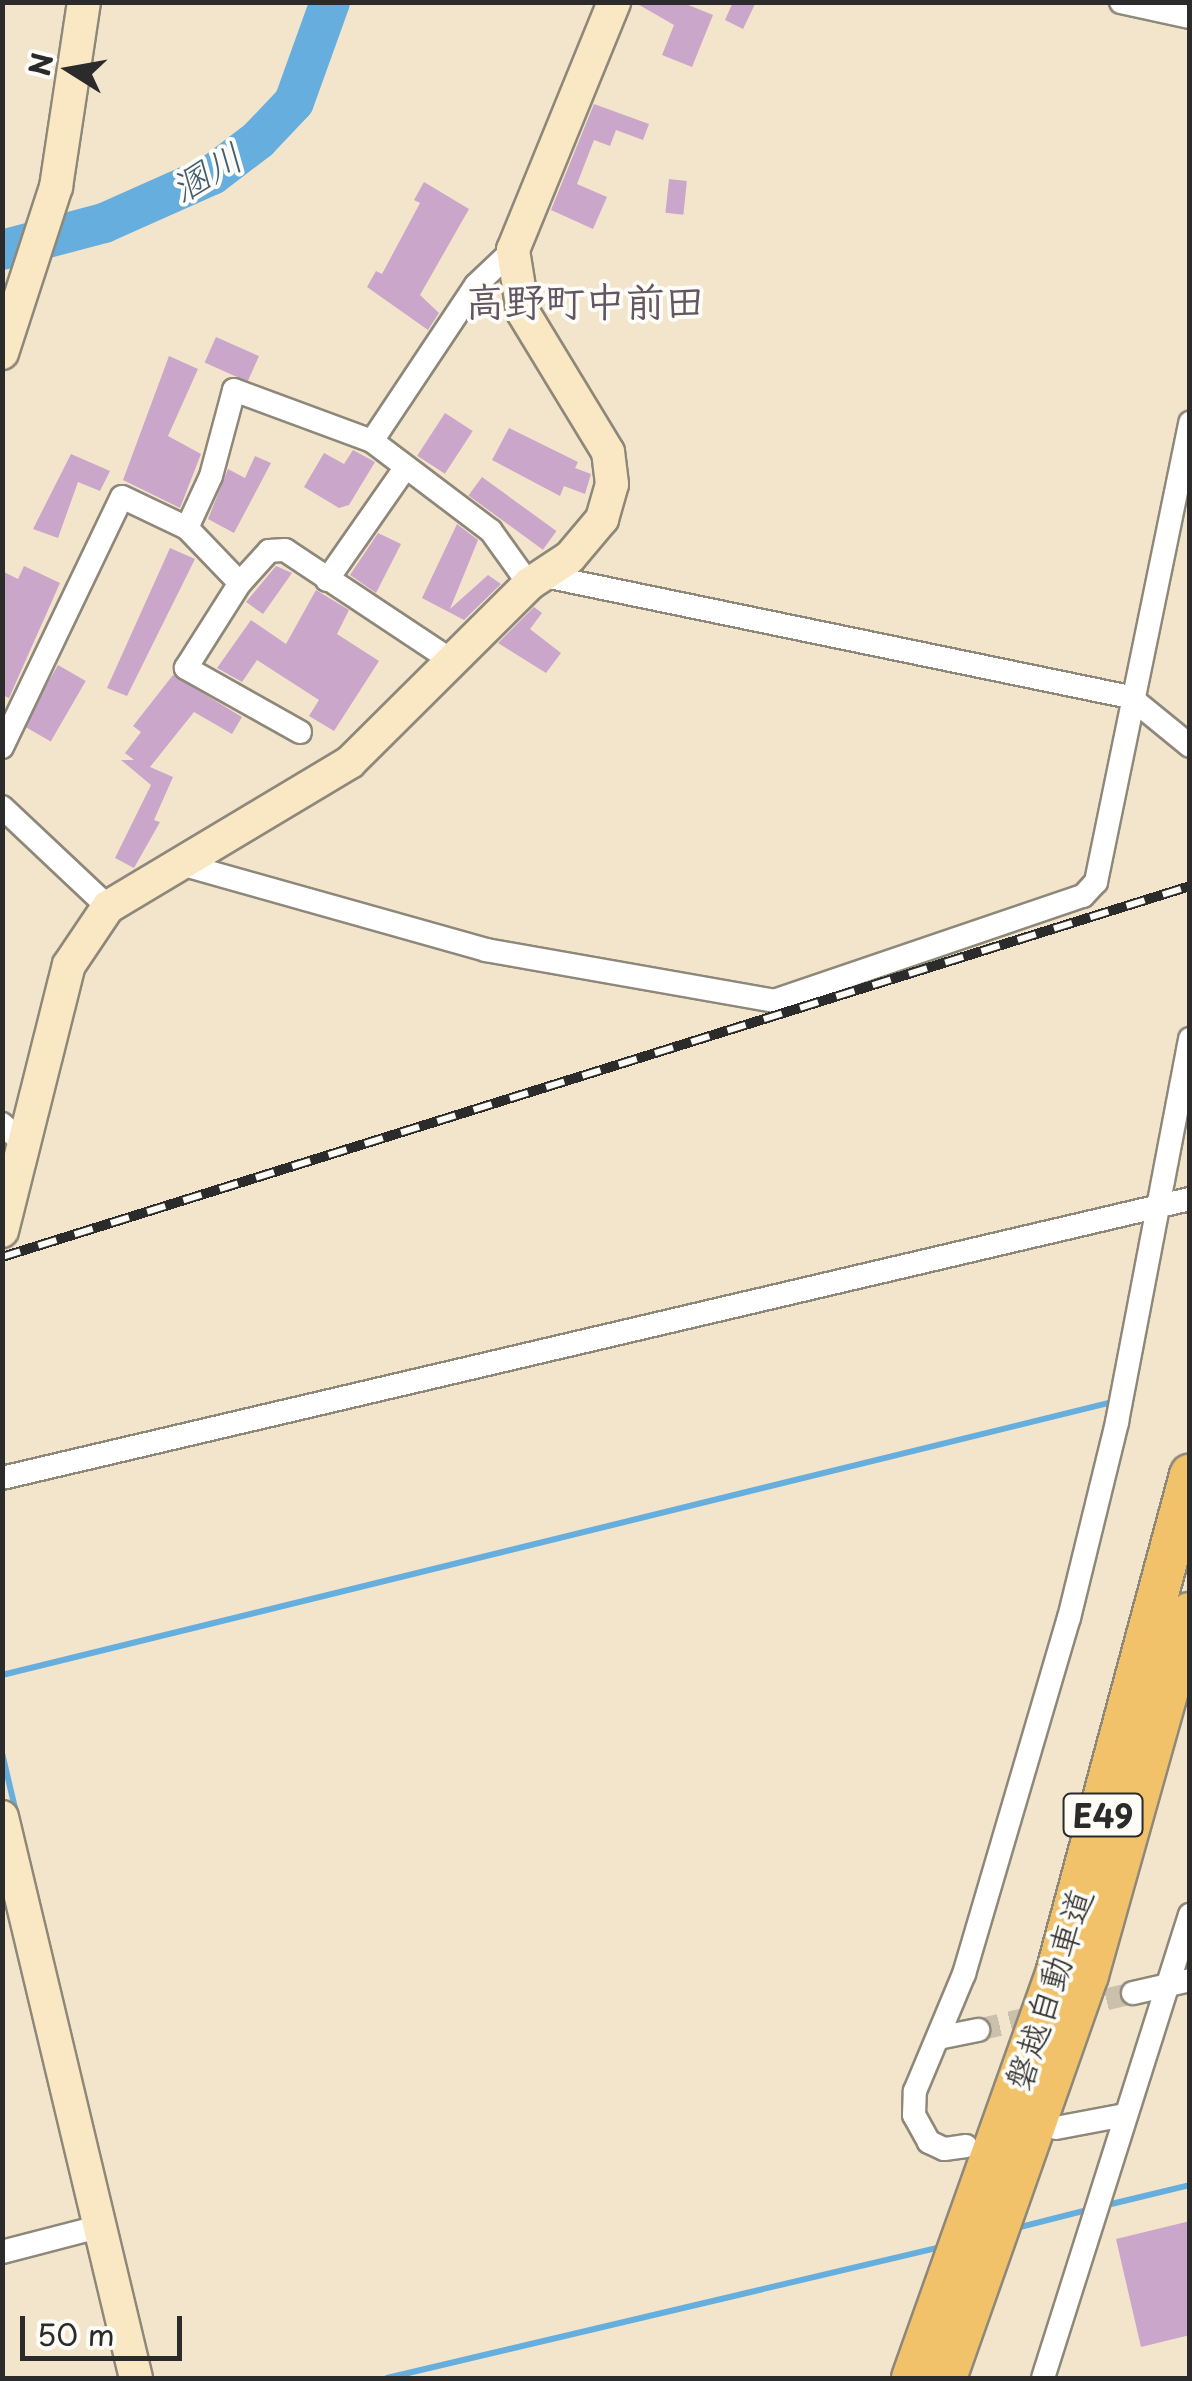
<!DOCTYPE html>
<meta charset="utf-8">
<style>
body{margin:0}
#map{position:relative;width:1192px;height:2381px;overflow:hidden;background:#f2e5cb;font-family:"Playpen Sans","Klee One",sans-serif}
div>[style]{position:absolute}
[style*='--x']{left:calc(var(--x)*1px);top:calc(var(--y)*1px);width:calc(var(--w)*1px);rotate:calc(var(--a)*1deg)}
.stream>*{height:6px;margin:-3px;padding:0 3px;transform-origin:3px;border-radius:3px;background:#66aede}
.river>*{height:40px;margin:-20px;padding:0 20px;transform-origin:20px;border-radius:20px;background:#66aede}
.building>*{inset:0;background:#cba6cb;transform-origin:0 0}
.street-tunnel>*{height:22px;margin-top:-11px;transform-origin:0;background:repeating-linear-gradient(90deg,#cac0ab 0 22px,transparent 0 33px)}
.roads{filter:drop-shadow(2px 0 #8e887b) drop-shadow(-2px 0 #8e887b) drop-shadow(0 2px #8e887b) drop-shadow(0 -2px #8e887b)}
.street>*{height:22px;margin:-11px;padding:0 11px;transform-origin:11px;border-radius:11px;background:#fff}
.secondary>*{height:32px;margin:-16px;padding:0 16px;transform-origin:16px;border-radius:16px;background:#fae7c3}
.highway>*{height:40px;margin:-20px;padding:0 20px;transform-origin:20px;border-radius:20px;background:#f2c26a}
.rail>*{height:10px;margin-top:-5px;transform-origin:0;background:repeating-linear-gradient(90deg,#fdfcf7 0 19px,#2b2b2b 0 38px);box-sizing:border-box;border-block:2px solid #2b2b2b}
span{translate:-50% -50%;white-space:nowrap;text-align:center;line-height:1.15;-webkit-text-stroke:8px #fdfcf7;paint-order:stroke}
.shield-label span{padding:2px 8px;background:#fdfcf7;border:2px solid;border-radius:8px;-webkit-text-stroke-width:0}
.shield-label{font-size:32px;color:#2b2b2b;font-weight:700}
.street-label{font-size:35px;color:#2b2b2b}
.water-label{font-size:38px;color:#435f73;font-style:italic}
.quarter-label{font-size:40px;color:#635663;font-weight:700}
.frame{position:absolute;inset:0;border:5px solid #2b2b2b;pointer-events:none}
.north{position:absolute;left:20px;top:20px;width:100px;height:100px;-webkit-text-stroke:8px #fdfcf7;paint-order:stroke;rotate:281deg;font-size:28px;font-weight:700;line-height:40px;text-align:center;color:#2b2b2b}
.north::after{content:'';display:block;margin:auto;width:35px;height:45px;background:#2b2b2b;clip-path:polygon(50% 0,100% 100%,50% 72%,0 100%)}
.scale{position:absolute;left:20px;top:2316px;width:162px;height:45px;box-sizing:border-box;border:5px solid #2b2b2b;border-top:0;padding-left:12px;font-size:30px;line-height:35px;white-space:nowrap;color:#2b2b2b;-webkit-text-stroke:8px #fdfcf7;paint-order:stroke}
</style>
<div id="map">
<div class="stream">
<i style="--x:2;--y:1675;--w:1144;--a:-13.81"></i>
<i style="--x:2;--y:1753;--w:61;--a:76.7"></i>
<i style="--x:1103;--y:2206;--w:89;--a:-13.6"></i>
<i style="--x:1016;--y:2228;--w:77;--a:-14.2"></i>
<i style="--x:387;--y:2378;--w:573;--a:-13.31"></i>
</div>
<div class="river">
<i style="--x:2;--y:250;--w:106;--a:-14.8"></i>
<i style="--x:104;--y:223;--w:118;--a:-24"></i>
<i style="--x:212;--y:175;--w:58;--a:-37.3"></i>
<i style="--x:258;--y:140;--w:52;--a:-46.5"></i>
<i style="--x:294;--y:102;--w:106;--a:-70.2"></i>
</div>
<div class="building">
<i style="clip-path:polygon(634px 2px,681px 2px,713px 15px,692px 67px,662px 55px,674px 25px)"></i>
<i style="clip-path:polygon(733px 2px,756px 2px,743px 29px,725px 20px)"></i>
<i style="clip-path:polygon(594px 104px,649px 124px,643px 140px,616px 130px,610px 146px,594px 140px,577px 184px,607px 197px,593px 229px,551px 210px)"></i>
<i style="left:669px;top:179px;width:18px;height:34px;rotate:6deg"></i>
<i style="clip-path:polygon(424px 182px,469px 209px,420px 295px,439px 313px,428px 330px,367px 287px,376px 271px,382px 274px,420px 203px,414px 200px)"></i>
<i style="left:216px;top:337px;width:47px;height:28px;rotate:24deg"></i>
<i style="clip-path:polygon(169px 356px,198px 369px,168px 436px,201px 454px,180px 508px,123px 480px)"></i>
<i style="left:445px;top:413px;width:33px;height:51px;rotate:33deg"></i>
<i style="clip-path:polygon(509px 428px,578px 462px,575px 468px,591px 474px,585px 494px,564px 486px,560px 496px,492px 460px)"></i>
<i style="clip-path:polygon(353px 450px,375px 462px,349px 505px,339px 508px,304px 487px,324px 453px,344px 464px)"></i>
<i style="clip-path:polygon(71px 454px,110px 471px,100px 491px,78px 482px,58px 538px,33px 529px)"></i>
<i style="clip-path:polygon(255px 456px,271px 463px,234px 533px,208px 519px,228px 469px,245px 478px)"></i>
<i style="left:482px;top:477px;width:92px;height:23px;rotate:36deg"></i>
<i style="clip-path:polygon(457px 524px,478px 540px,450px 609px,488px 575px,501px 584px,464px 620px,422px 598px)"></i>
<i style="clip-path:polygon(378px 533px,401px 544px,376px 593px,350px 575px)"></i>
<i style="clip-path:polygon(170px 548px,195px 559px,127px 696px,107px 688px)"></i>
<i style="clip-path:polygon(24px 566px,60px 583px,9px 698px,2px 695px,2px 571px,18px 579px)"></i>
<i style="clip-path:polygon(276px 566px,292px 573px,263px 614px,246px 602px)"></i>
<i style="clip-path:polygon(316px 590px,349px 610px,337px 634px,379px 661px,334px 731px,309px 716px,319px 700px,257px 660px,242px 682px,217px 668px,251px 620px,286px 644px)"></i>
<i style="clip-path:polygon(534px 607px,542px 613px,530px 629px,561px 653px,546px 673px,498px 643px)"></i>
<i style="left:58px;top:665px;width:32px;height:70px;rotate:30deg"></i>
<i style="clip-path:polygon(173px 675px,242px 717px,232px 734px,194px 712px,150px 767px,173px 777px,154px 820px,160px 822px,134px 868px,115px 858px,151px 785px,121px 760px,134px 760px,125px 753px,141px 732px,133px 726px)"></i>
<i style="clip-path:polygon(1190px 2221px,1190px 2335px,1141px 2347px,1116px 2239px)"></i>
</div>
<div class="street-tunnel">
<i style="--x:978;--y:2030;--w:159;--a:-13.4"></i>
</div>
<div class="roads">
<div class="street">
<i style="--x:1121;--y:2;--w:71;--a:12.3"></i>
<i style="--x:372;--y:441;--w:187;--a:-56.3"></i>
<i style="--x:476;--y:285;--w:51;--a:-43.4"></i>
<i style="--x:187;--y:528;--w:57;--a:-65.2"></i>
<i style="--x:211;--y:476;--w:89;--a:-75"></i>
<i style="--x:234;--y:390;--w:147;--a:20.3"></i>
<i style="--x:372;--y:441;--w:149;--a:37.1"></i>
<i style="--x:491;--y:531;--w:65;--a:54.4"></i>
<i style="--x:545;--y:576;--w:597;--a:11.69"></i>
<i style="--x:1130;--y:697;--w:77;--a:39.2"></i>
<i style="--x:327;--y:580;--w:136;--a:-55.1"></i>
<i style="--x:300;--y:732;--w:131;--a:-150.7"></i>
<i style="--x:186;--y:668;--w:101;--a:-57.6"></i>
<i style="--x:240;--y:583;--w:43;--a:-47.8"></i>
<i style="--x:269;--y:551;--w:16;--a:-4"></i>
<i style="--x:285;--y:550;--w:197;--a:33.6"></i>
<i style="--x:2;--y:747;--w:277;--a:-64.4"></i>
<i style="--x:122;--y:497;--w:72;--a:25.5"></i>
<i style="--x:187;--y:528;--w:76;--a:46.1"></i>
<i style="--x:2;--y:807;--w:146;--a:43.3"></i>
<i style="--x:177;--y:863;--w:321;--a:15.7"></i>
<i style="--x:486;--y:950;--w:292;--a:10"></i>
<i style="--x:774;--y:1001;--w:326;--a:-18.8"></i>
<i style="--x:1083;--y:896;--w:19;--a:-47"></i>
<i style="--x:1096;--y:882;--w:469;--a:-78.4"></i>
<i style="--x:2;--y:1124;--w:28;--a:42"></i>
<i style="--x:2;--y:1478;--w:1220;--a:-13.22"></i>
<i style="--x:1133;--y:1993;--w:58;--a:-12.8"></i>
<i style="--x:938;--y:2038;--w:41;--a:-11.3"></i>
<i style="--x:1056;--y:2128;--w:70;--a:-10.7"></i>
<i style="--x:966;--y:2146;--w:22;--a:172"></i>
<i style="--x:944;--y:2149;--w:17;--a:-155"></i>
<i style="--x:929;--y:2142;--w:31;--a:-119"></i>
<i style="--x:914;--y:2115;--w:24;--a:-88"></i>
<i style="--x:915;--y:2091;--w:127;--a:-67.3"></i>
<i style="--x:964;--y:1974;--w:371;--a:-73.6"></i>
<i style="--x:1069;--y:1618;--w:202;--a:-76.2"></i>
<i style="--x:1117;--y:1422;--w:390;--a:-79.2"></i>
<i style="--x:2;--y:2252;--w:103;--a:-14.6"></i>
<i style="--x:1043;--y:2378;--w:486;--a:-72.4"></i>
</div>
<div class="secondary">
<i style="--x:2;--y:353;--w:175;--a:-72"></i>
<i style="--x:56;--y:187;--w:187;--a:-81.4"></i>
<i style="--x:2;--y:1231;--w:274;--a:-75.9"></i>
<i style="--x:69;--y:965;--w:70;--a:-56.1"></i>
<i style="--x:108;--y:907;--w:282;--a:-30.9"></i>
<i style="--x:350;--y:762;--w:252;--a:-44.8"></i>
<i style="--x:529;--y:584;--w:49;--a:-33.4"></i>
<i style="--x:570;--y:557;--w:50;--a:-49.9"></i>
<i style="--x:602;--y:519;--w:36;--a:-74"></i>
<i style="--x:612;--y:484;--w:32;--a:-97"></i>
<i style="--x:608;--y:452;--w:164;--a:-121.3"></i>
<i style="--x:523;--y:312;--w:63;--a:-99.2"></i>
<i style="--x:513;--y:250;--w:268;--a:-67.8"></i>
<i style="--x:2;--y:1817;--w:577;--a:76.57"></i>
</div>
<div class="highway">
<i style="--x:912;--y:2378;--w:433;--a:-70.4"></i>
<i style="--x:1057;--y:1970;--w:513;--a:-74.96"></i>
<i style="--x:946;--y:2378;--w:427;--a:-70.6"></i>
<i style="--x:1088;--y:1975;--w:376;--a:-74.3"></i>
</div>
</div>
<div class="rail">
<i style="--x:2;--y:1257;--w:1245;--a:-17.34"></i>
</div>
<div class="shield-label">
<span style="left:1103px;top:1815px">E49</span>
</div>
<div class="street-label">
<span style="left:1048px;top:1989px;rotate:-72deg">磐越自動車道</span>
</div>
<div class="water-label">
<span style="left:206px;top:171px;rotate:-30deg">溷川</span>
</div>
<div class="quarter-label">
<span style="left:585px;top:300px">高野町中前田</span>
</div>
<div class="frame"></div>
<div class="north">N</div>
<div class="scale">50 m</div>
</div>
